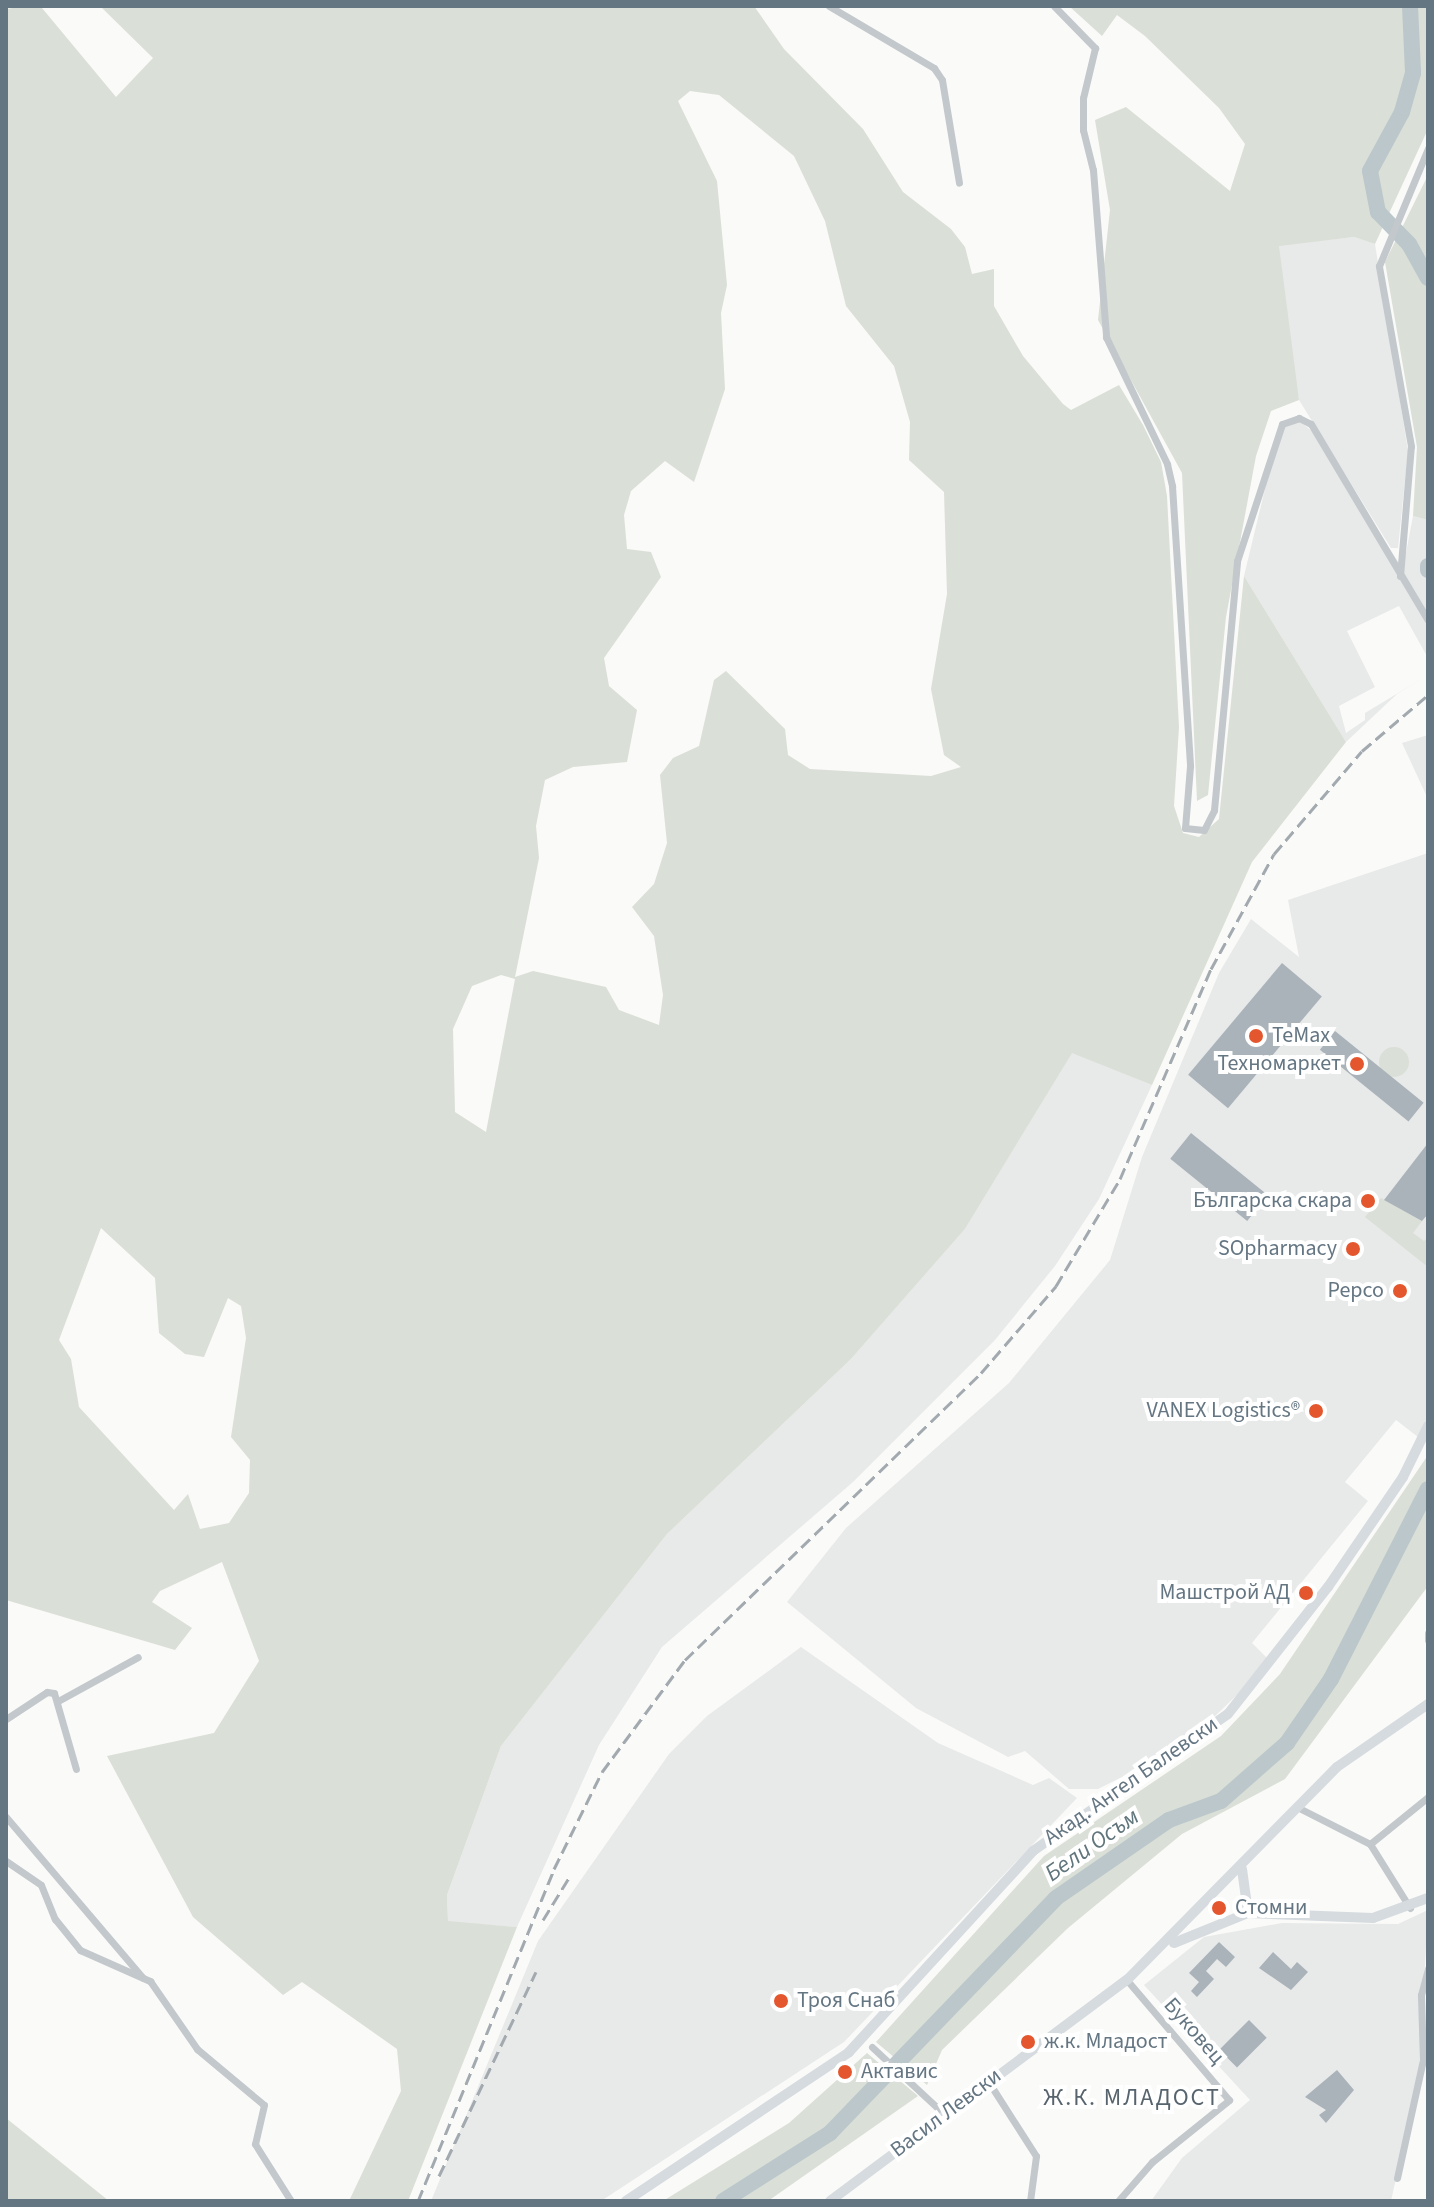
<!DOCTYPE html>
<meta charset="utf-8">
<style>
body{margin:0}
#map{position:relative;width:1434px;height:2207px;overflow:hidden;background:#fafaf8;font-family:"Source Sans 3",sans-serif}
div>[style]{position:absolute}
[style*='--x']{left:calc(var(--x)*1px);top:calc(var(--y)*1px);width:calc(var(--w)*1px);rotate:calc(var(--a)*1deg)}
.built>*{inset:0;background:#e8e9e9}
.green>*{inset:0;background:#dadfd7}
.round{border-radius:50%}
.river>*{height:16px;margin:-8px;padding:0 8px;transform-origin:8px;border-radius:8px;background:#bbc7cb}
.building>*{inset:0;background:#aab3b9;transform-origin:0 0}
.street>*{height:7px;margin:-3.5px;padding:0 3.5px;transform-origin:3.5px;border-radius:3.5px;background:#c3c8cc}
.secondary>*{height:10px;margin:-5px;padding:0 5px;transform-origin:5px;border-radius:5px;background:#d6dbdf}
.rail>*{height:3px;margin-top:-1.5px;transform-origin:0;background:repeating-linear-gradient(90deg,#a2aab0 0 12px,transparent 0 18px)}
.dots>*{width:22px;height:22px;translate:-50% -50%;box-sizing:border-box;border:4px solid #fff;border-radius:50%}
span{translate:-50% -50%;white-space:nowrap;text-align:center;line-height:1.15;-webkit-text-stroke:8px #fff;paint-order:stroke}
.poi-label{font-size:22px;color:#657683}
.left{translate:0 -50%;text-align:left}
.right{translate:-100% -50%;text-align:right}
.street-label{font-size:22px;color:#657683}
.water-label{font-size:24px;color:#60757c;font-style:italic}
.neighbourhood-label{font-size:24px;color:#57646e;letter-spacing:2px}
.frame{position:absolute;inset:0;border:8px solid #657683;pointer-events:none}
</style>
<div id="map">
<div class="built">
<i style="clip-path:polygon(1354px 237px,1375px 244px,1408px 451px,1398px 548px,1391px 548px,1299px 400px,1281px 301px,1279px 245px)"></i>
<i style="clip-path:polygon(1298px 420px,1312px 431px,1403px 569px,1413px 516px,1428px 520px,1428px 658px,1399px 606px,1347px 631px,1375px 687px,1339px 706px,1346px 733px,1365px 720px,1365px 713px,1428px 675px,1397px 694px,1346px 742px,1244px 576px,1272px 460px,1285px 425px)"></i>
<i style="clip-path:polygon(1428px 735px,1428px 799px,1402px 743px)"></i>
<i style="clip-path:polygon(1428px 853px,1428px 1417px,1418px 1437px,1396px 1420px,1345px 1482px,1368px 1501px,1252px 1643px,1269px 1660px,1242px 1690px,1210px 1721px,1130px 1773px,1098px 1789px,1069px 1789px,1025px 1751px,1008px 1757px,916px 1708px,787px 1602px,846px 1528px,1009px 1383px,1110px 1260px,1142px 1157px,1219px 973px,1251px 919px,1299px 957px,1288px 900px)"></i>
<i style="clip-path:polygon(1072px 1052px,1152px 1085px,1099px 1199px,1055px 1266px,995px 1340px,853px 1482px,662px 1647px,599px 1745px,517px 1927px,448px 1922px,447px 1895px,501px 1746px,667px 1534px,851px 1359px,965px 1229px)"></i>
<i style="clip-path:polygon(801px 1647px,938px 1743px,1033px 1785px,1049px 1778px,1077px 1798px,844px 2042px,601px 2201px,431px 2201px,538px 1941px,669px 1754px,707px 1716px)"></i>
<i style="clip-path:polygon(1428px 1910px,1419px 2075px,1391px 2201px,1151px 2201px,1182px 2158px,1250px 2100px,1144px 1985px,1204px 1937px,1282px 1923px,1398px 1924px)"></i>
</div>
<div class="green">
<i style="clip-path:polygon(evenodd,25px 6px,42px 8px,116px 97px,153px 58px,100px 6px,754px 6px,784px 49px,863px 129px,903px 192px,951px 229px,965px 247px,972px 274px,994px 269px,994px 306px,1023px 356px,1063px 404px,1071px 410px,1119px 385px,1143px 425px,1161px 462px,1167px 496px,1179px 727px,1174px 806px,1183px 833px,1199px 837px,1219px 819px,1244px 576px,1346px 742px,1252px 862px,1152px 1085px,1072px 1053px,965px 1229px,851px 1359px,667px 1534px,501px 1746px,447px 1895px,448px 1921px,517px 1927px,408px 2201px,349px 2201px,401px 2091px,397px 2049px,302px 1982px,283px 1995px,193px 1917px,107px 1756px,214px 1733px,259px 1661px,222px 1562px,160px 1591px,152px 1602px,192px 1628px,175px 1650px,6px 1600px,6px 9px,25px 6px,690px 91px,719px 95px,794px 156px,825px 221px,846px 306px,894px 366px,910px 422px,909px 460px,944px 492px,947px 594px,931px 689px,944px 755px,961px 767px,931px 776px,810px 769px,788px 755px,785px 729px,726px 671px,714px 680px,699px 746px,673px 758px,660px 775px,667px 843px,654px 884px,632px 907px,654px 936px,663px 995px,659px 1025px,619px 1010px,606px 987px,533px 971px,515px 977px,539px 858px,536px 826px,545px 780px,573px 767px,627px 762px,637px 710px,609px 686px,604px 658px,661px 577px,651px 552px,627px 549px,624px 515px,631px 491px,665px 461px,694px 482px,725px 389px,721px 313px,727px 285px,717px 181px,678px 101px,690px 91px,25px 6px,501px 975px,515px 979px,486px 1132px,455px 1112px,453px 1029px,472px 986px,501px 975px,25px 6px,101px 1228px,155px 1278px,159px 1333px,185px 1354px,204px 1357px,228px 1298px,241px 1306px,246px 1338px,231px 1437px,250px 1460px,249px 1493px,229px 1523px,200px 1529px,188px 1494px,174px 1510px,79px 1407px,71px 1359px,59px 1340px,101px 1228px)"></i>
<i style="clip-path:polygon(1069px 6px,1428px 6px,1428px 129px,1375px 244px,1354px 237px,1279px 246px,1299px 400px,1271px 411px,1256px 456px,1226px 617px,1208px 795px,1197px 801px,1182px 473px,1098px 320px,1110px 210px,1095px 120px,1126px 107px,1230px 191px,1245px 144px,1219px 108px,1145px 36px,1117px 15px,1102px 36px)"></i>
<i style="clip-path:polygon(1428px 175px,1428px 520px,1413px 516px,1417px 447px,1385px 262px)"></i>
<i class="round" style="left:1379px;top:1047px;width:30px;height:30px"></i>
<i style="clip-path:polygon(1381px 1198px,1422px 1221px,1413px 1233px,1424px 1241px,1428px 1237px,1428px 1267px,1365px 1217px)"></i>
<i style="clip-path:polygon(1428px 1455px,1428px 1586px,1285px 1779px,1182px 1834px,1068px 1928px,942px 2050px,927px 2085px,876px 2042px,1044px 1856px,1221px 1736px,1280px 1674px)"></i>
<i style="clip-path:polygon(867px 2053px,918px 2096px,768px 2201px,663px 2201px,789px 2123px)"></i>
<i style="clip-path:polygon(6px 2118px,109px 2201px,6px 2201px)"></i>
</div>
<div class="river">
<i style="--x:1410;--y:6;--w:67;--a:87.4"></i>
<i style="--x:1413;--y:73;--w:41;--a:105.8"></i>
<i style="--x:1402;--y:112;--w:67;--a:118.5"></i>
<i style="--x:1370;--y:171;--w:42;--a:79"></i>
<i style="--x:1378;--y:212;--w:45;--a:45.9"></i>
<i style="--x:1409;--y:244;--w:39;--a:61"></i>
<i style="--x:1428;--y:566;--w:4;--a:90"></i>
<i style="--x:723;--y:2201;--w:127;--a:-32.4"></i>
<i style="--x:830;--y:2133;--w:326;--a:-46.1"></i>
<i style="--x:1056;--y:1898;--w:137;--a:-34.6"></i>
<i style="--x:1169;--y:1820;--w:55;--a:-20.1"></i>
<i style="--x:1221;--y:1801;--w:88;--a:-41.3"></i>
<i style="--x:1287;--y:1743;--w:78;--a:-55.5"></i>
<i style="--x:1331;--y:1679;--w:213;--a:-63"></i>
</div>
<div class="building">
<i style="left:1282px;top:963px;width:52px;height:146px;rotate:40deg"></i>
<i style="left:1335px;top:1031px;width:114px;height:24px;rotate:39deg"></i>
<i style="left:1191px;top:1133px;width:99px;height:33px;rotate:39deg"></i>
<i style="clip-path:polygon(1428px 1143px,1428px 1214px,1422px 1221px,1384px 1200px)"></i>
<i style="clip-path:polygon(1219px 1942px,1235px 1957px,1226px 1967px,1217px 1959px,1206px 1971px,1214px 1979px,1197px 1997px,1191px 1991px,1199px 1982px,1189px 1973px)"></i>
<i style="clip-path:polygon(1273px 1952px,1291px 1969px,1297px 1962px,1308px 1972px,1291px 1990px,1259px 1968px)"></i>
<i style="left:1249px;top:2020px;width:25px;height:42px;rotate:45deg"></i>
<i style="clip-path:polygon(1337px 2070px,1354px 2090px,1326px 2123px,1319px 2115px,1326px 2110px,1305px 2097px)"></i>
</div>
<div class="street">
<i style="--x:829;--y:6;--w:122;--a:30.6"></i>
<i style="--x:934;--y:68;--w:14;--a:56"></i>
<i style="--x:942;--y:80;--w:104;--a:80.6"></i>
<i style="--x:1054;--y:6;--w:59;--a:45.7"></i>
<i style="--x:1095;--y:48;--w:51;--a:103.5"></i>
<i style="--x:1083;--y:98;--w:32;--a:90"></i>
<i style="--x:1083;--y:130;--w:41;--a:76"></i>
<i style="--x:1093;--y:170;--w:168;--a:85.5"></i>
<i style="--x:1106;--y:337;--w:141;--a:64.3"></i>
<i style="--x:1167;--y:464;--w:23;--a:77"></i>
<i style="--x:1172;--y:486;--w:281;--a:86.3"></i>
<i style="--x:1190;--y:766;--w:62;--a:94.6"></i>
<i style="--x:1185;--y:828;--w:19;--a:6"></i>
<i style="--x:1204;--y:830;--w:22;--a:-63"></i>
<i style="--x:1214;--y:810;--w:250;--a:-84.7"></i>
<i style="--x:1237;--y:561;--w:144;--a:-71.8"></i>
<i style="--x:1282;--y:424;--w:18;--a:-19"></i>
<i style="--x:1299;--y:418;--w:13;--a:27"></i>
<i style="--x:1311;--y:424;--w:228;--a:59.2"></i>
<i style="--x:1400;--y:576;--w:130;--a:-85.2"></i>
<i style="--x:1411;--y:446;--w:183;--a:-100.1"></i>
<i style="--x:1379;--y:266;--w:128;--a:-67.4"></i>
<i style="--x:1428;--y:1633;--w:7;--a:90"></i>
<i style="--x:58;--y:1701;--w:91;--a:-28.8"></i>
<i style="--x:6;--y:1719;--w:49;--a:-33.4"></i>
<i style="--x:47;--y:1692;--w:7;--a:8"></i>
<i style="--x:54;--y:1693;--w:79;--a:73.9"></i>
<i style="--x:1299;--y:1808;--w:80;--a:26.9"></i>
<i style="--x:6;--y:1817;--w:211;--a:49.6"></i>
<i style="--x:6;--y:1861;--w:42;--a:34.4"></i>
<i style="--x:41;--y:1885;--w:37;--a:68"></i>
<i style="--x:55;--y:1919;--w:40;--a:51"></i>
<i style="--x:80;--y:1950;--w:77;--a:23.9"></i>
<i style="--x:150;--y:1981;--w:83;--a:55.3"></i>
<i style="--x:197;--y:2049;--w:87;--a:39.9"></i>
<i style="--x:264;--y:2105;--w:40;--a:103"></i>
<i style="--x:255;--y:2144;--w:67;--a:57.7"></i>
<i style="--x:1410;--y:1908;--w:75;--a:-122"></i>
<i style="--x:1370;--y:1844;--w:75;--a:-39"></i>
<i style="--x:872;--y:2047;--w:98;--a:42.9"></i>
<i style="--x:988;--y:2081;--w:89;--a:57.4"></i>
<i style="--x:1036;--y:2156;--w:45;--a:97.6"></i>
<i style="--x:1397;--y:2178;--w:121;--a:-77.6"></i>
<i style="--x:1423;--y:2060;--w:65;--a:-91.8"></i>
<i style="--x:1421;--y:1995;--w:28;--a:-75"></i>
<i style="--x:1118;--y:2201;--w:52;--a:-48.9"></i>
<i style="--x:1152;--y:2162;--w:99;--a:-38.8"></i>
<i style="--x:1229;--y:2100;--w:157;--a:-130.4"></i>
</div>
<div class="secondary">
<i style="--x:1242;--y:1869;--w:44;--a:82.2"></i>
<i style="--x:1174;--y:1943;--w:80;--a:-22.1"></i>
<i style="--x:1248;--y:1913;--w:125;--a:2.3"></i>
<i style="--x:1373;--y:1918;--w:59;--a:-20"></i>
<i style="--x:626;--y:2201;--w:268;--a:-33.7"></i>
<i style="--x:849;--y:2052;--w:273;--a:-47.5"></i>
<i style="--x:1033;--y:1851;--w:238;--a:-35.1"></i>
<i style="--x:1228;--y:1714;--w:162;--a:-51.8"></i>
<i style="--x:1328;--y:1587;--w:133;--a:-55.7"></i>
<i style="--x:1403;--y:1477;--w:57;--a:-63.9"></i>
<i style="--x:830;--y:2201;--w:370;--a:-36.7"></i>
<i style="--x:1127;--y:1980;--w:299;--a:-45.4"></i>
<i style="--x:1337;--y:1767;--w:111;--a:-34.7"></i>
</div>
<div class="rail">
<i style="--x:543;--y:1920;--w:52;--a:-58.5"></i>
<i style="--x:439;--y:2176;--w:226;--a:-64.6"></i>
<i style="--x:418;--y:2201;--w:359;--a:-67.7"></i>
<i style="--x:554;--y:1869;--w:108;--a:-63.7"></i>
<i style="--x:602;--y:1772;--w:139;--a:-53.5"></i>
<i style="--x:685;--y:1660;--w:412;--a:-44.1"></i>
<i style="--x:981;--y:1373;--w:115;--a:-49.2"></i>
<i style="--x:1056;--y:1286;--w:125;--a:-59.1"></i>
<i style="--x:1120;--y:1179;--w:229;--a:-66.6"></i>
<i style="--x:1211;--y:969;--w:131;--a:-61.3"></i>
<i style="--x:1274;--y:854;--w:135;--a:-49.5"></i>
<i style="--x:1362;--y:751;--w:87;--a:-40.3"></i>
</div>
<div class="dots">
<i style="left:1256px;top:1036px;background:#e4572e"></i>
<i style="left:1357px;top:1064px;background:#e4572e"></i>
<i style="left:1368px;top:1201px;background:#e4572e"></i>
<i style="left:1353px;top:1249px;background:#e4572e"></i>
<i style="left:1400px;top:1291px;background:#e4572e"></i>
<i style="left:1316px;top:1411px;background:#e4572e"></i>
<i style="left:1306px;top:1593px;background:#e4572e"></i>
<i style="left:1219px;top:1908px;background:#e4572e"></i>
<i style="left:781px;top:2001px;background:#e4572e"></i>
<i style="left:1028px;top:2042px;background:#e4572e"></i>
<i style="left:845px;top:2072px;background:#e4572e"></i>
</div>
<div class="poi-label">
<span class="left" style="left:1272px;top:1036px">ТеМах</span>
<span class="right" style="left:1341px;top:1064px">Техномаркет</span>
<span class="right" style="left:1352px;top:1201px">Българска скара</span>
<span class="right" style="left:1337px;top:1249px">SOpharmacy</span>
<span class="right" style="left:1384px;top:1291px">Pepco</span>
<span class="right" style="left:1300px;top:1411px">VANEX Logistics®</span>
<span class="right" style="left:1290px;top:1593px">Машстрой АД</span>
<span class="left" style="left:1235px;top:1908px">Стомни</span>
<span class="left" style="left:797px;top:2001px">Троя Снаб</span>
<span class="left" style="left:1044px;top:2042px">ж.к. Младост</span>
<span class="left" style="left:861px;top:2072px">Актавис</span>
</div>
<div class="street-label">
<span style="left:1131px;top:1781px;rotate:-35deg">Акад. Ангел Балевски</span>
<span style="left:1194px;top:2031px;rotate:49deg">Буковец</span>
<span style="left:946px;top:2113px;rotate:-37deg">Васил Левски</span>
</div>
<div class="water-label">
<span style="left:1092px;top:1845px;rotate:-35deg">Бели Осъм</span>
</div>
<div class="neighbourhood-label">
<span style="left:1132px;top:2098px">Ж.К. МЛАДОСТ</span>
</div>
<div class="frame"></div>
</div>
